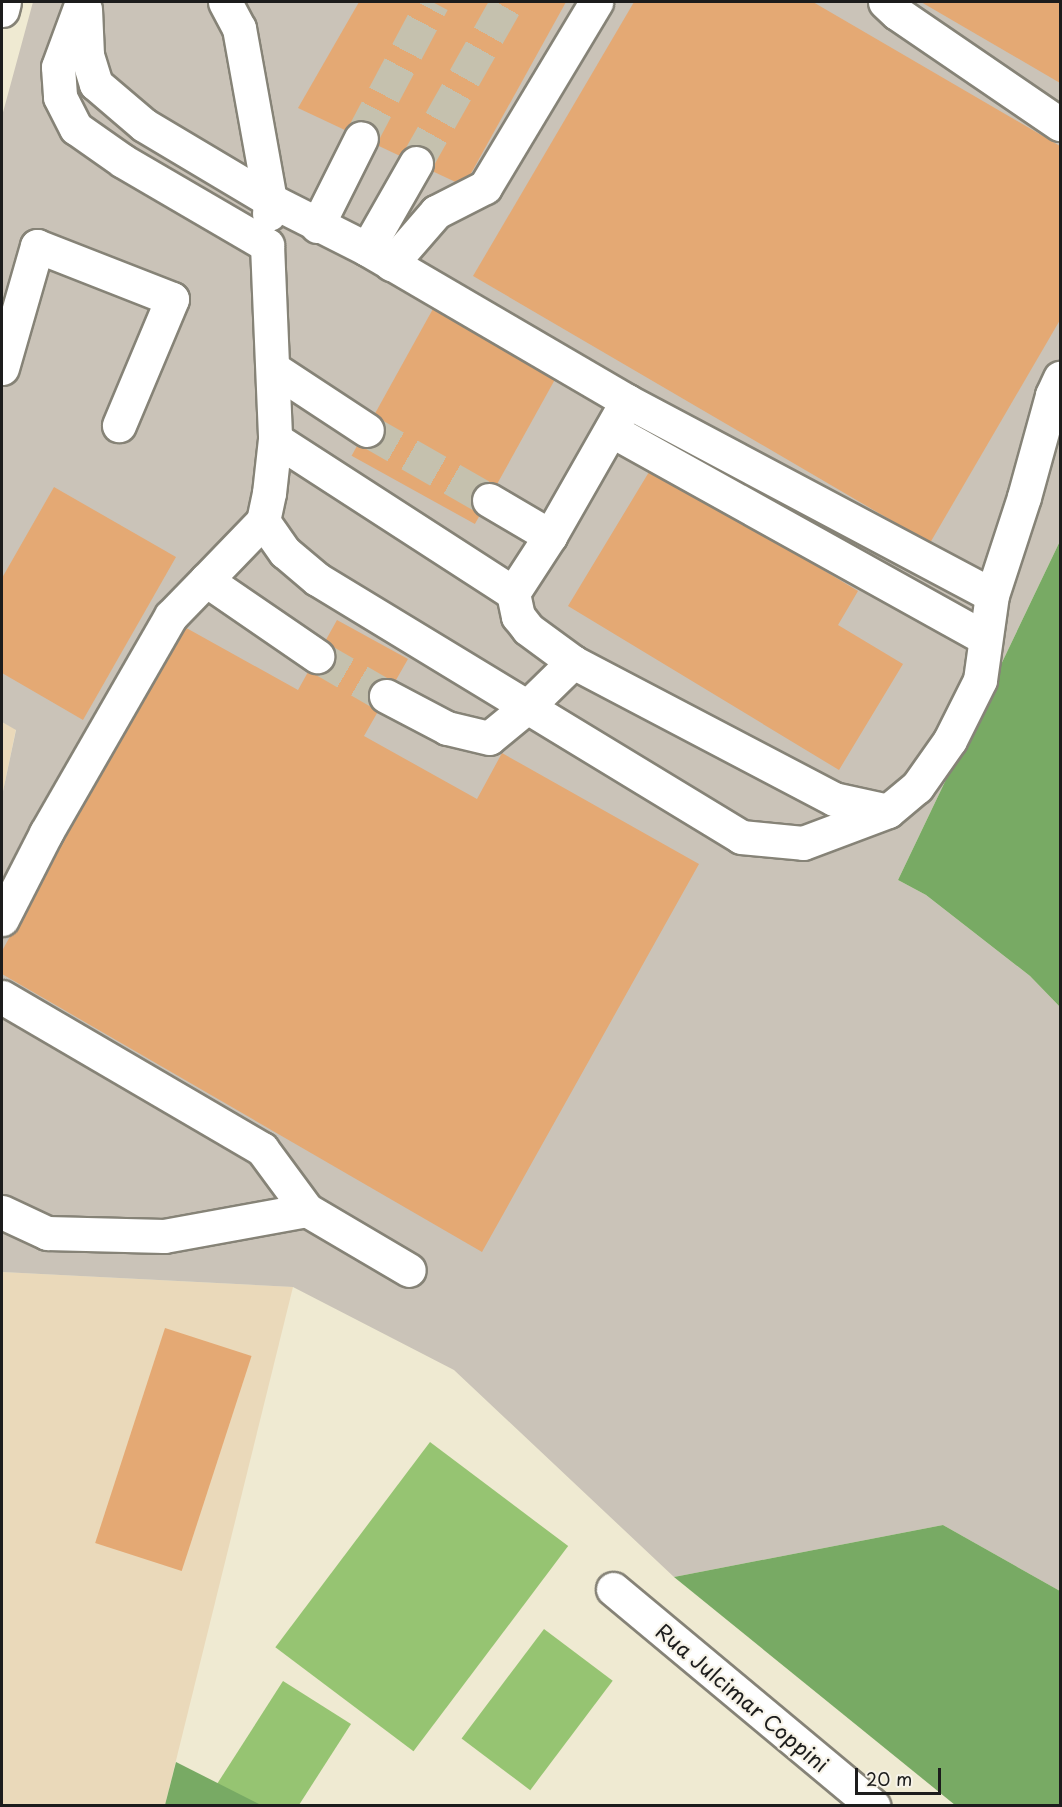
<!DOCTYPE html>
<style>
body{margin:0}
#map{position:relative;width:1062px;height:1807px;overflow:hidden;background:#efead2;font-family:"Playpen Sans",sans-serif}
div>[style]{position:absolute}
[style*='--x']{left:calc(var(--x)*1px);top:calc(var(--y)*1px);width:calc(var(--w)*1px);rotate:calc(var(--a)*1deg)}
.built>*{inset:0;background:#ead9ba}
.industrial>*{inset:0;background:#cac3b8}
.green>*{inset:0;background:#96c472;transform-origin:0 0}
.forest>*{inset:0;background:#78aa64}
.building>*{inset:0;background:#e4a974;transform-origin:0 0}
.minor-tunnel>*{height:33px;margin-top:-16.5px;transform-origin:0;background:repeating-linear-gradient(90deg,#c5c1ae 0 33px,transparent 0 49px)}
.roads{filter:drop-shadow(2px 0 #868377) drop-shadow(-2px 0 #868377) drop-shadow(0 2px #868377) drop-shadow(0 -2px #868377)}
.minor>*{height:33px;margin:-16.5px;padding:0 16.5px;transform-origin:16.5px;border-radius:16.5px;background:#fff}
.major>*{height:33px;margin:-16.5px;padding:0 16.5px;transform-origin:16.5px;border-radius:16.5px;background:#fff}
span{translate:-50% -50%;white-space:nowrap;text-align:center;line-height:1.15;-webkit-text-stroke:4.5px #f7f3e8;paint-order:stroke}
.street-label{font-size:21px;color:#1c1c1c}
.frame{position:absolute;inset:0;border:3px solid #1c1c1c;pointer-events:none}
.scale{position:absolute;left:855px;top:1768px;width:86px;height:27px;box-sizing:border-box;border:3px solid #1c1c1c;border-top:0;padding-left:8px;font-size:18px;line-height:21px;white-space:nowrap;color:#1c1c1c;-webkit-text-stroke:4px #f7f3e8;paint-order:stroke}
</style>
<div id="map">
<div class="built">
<i style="clip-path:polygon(2px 722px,16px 729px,2px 796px)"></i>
<i style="clip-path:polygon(2px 1272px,293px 1287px,165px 1805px,2px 1805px)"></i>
</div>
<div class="industrial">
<i style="clip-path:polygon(33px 2px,1060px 2px,1060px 541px,898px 880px,926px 895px,1030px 976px,1060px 1007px,1060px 1591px,943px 1525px,674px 1577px,454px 1370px,293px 1287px,2px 1272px,2px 796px,16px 730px,2px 722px,2px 116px)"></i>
</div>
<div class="green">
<i style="left:430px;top:1442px;width:173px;height:257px;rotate:37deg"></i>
<i style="left:544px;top:1629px;width:86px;height:137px;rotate:37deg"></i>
<i style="clip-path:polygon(283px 1681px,351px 1724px,299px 1805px,250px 1805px,217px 1784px)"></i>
</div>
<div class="forest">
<i style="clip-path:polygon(1060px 541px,1060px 1007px,1030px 976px,926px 895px,898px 880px)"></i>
<i style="clip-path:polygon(943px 1525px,1060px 1591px,1060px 1805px,955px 1805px,674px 1577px)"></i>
<i style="clip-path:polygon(176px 1762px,261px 1805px,165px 1805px)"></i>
</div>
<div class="building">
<i style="clip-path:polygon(359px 2px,566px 2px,464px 186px,298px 108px)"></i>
<i style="clip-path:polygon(634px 2px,813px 2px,1060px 146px,1060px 320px,930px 543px,473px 276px)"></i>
<i style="clip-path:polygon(921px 2px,1060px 2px,1060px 83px)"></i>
<i style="left:434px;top:307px;width:141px;height:170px;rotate:29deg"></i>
<i style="clip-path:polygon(652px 467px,858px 591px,838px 625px,903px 664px,839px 770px,568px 606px)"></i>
<i style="clip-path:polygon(54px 487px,176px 557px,83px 720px,2px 673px,2px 578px)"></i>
<i style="clip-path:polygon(337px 620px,408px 659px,364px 736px,477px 799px,502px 753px,699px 864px,482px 1252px,2px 974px,2px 951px,181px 625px,298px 690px)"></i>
<i style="left:165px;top:1328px;width:91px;height:226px;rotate:18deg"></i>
</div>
<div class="minor-tunnel">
<i style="--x:361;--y:138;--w:154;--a:-62.1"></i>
<i style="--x:416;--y:163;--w:185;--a:-60.5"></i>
<i style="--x:367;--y:430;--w:141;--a:29.8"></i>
<i style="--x:317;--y:656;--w:80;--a:30.1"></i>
</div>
<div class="roads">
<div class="minor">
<i style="--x:82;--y:2;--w:69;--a:110.3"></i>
<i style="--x:58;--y:67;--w:30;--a:86"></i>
<i style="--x:60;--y:97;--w:35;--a:63"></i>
<i style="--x:76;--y:128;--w:57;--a:35.1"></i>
<i style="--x:123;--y:161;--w:167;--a:30.3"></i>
<i style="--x:267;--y:245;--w:194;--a:87.6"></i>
<i style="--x:275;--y:439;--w:54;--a:96.3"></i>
<i style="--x:269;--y:493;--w:29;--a:102"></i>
<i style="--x:263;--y:521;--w:82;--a:134"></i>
<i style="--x:206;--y:580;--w:135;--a:34.4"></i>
<i style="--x:225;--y:2;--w:30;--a:62"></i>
<i style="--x:239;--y:28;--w:175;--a:79.8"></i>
<i style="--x:270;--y:200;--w:109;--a:26.8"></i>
<i style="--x:367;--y:249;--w:301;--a:30.3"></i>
<i style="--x:627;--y:401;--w:155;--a:119.7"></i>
<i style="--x:550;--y:536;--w:68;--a:123"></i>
<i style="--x:885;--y:2;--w:16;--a:43"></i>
<i style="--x:897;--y:13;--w:197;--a:34.3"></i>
<i style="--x:85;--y:9;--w:46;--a:87.5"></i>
<i style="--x:87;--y:55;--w:30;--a:73"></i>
<i style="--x:96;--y:84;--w:63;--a:40.5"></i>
<i style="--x:144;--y:125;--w:147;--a:30.8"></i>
<i style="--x:270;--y:200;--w:14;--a:94"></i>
<i style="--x:317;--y:226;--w:98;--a:-63.4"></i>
<i style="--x:367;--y:249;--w:99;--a:-60.3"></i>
<i style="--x:391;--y:264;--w:69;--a:-49.1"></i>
<i style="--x:436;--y:212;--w:55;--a:-27"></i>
<i style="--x:485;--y:187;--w:216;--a:-59"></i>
<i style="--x:2;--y:368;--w:127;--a:-74"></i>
<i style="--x:37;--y:246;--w:145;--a:21.4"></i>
<i style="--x:172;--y:299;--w:137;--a:112.8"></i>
<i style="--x:274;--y:369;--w:111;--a:33.3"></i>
<i style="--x:627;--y:401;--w:413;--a:28"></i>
<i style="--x:611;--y:430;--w:427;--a:29.1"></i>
<i style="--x:275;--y:439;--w:283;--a:32.9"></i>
<i style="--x:513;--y:593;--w:24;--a:78"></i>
<i style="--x:518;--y:616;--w:16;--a:52"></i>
<i style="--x:528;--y:629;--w:56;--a:36.3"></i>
<i style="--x:573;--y:662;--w:63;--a:135.6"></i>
<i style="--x:528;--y:706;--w:50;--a:140.6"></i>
<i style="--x:489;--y:738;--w:43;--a:-166.6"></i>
<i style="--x:447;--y:728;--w:69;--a:-152.3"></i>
<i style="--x:489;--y:500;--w:71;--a:30.5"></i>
<i style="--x:263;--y:521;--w:38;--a:55"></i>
<i style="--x:285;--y:552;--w:42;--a:40.2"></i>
<i style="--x:317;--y:579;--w:496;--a:31.3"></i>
<i style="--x:741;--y:837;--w:62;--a:5.5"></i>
<i style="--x:803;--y:843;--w:91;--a:-20.6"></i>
<i style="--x:573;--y:662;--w:295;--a:27.7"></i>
<i style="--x:834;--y:799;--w:55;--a:12.5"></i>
<i style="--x:888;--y:811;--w:38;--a:-40"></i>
<i style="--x:917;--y:787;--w:57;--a:-54.9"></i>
<i style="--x:950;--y:740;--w:67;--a:-63.4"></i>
<i style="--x:980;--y:680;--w:86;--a:-82"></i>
<i style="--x:992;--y:595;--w:103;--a:-71.9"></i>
<i style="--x:1024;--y:497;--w:106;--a:-74.6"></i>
<i style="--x:1052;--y:395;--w:19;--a:-65"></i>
<i style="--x:2;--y:919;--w:97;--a:-62.9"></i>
<i style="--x:46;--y:833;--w:250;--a:-60.1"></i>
<i style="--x:171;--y:616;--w:50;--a:-45.8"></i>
<i style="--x:2;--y:997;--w:301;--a:30.3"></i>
<i style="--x:262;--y:1149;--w:76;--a:53.6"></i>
<i style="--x:307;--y:1210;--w:118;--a:30.5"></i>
<i style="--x:2;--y:1212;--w:50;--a:25"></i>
<i style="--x:47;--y:1233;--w:117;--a:1.5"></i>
<i style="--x:164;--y:1236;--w:145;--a:-10.3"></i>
<i style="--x:613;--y:1589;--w:339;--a:39.8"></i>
</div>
<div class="major">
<i style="--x:2;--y:10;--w:8;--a:-76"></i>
</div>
</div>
<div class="street-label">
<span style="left:743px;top:1697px;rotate:40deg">Rua Julcimar Coppini</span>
</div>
<div class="frame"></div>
<div class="scale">20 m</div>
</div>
